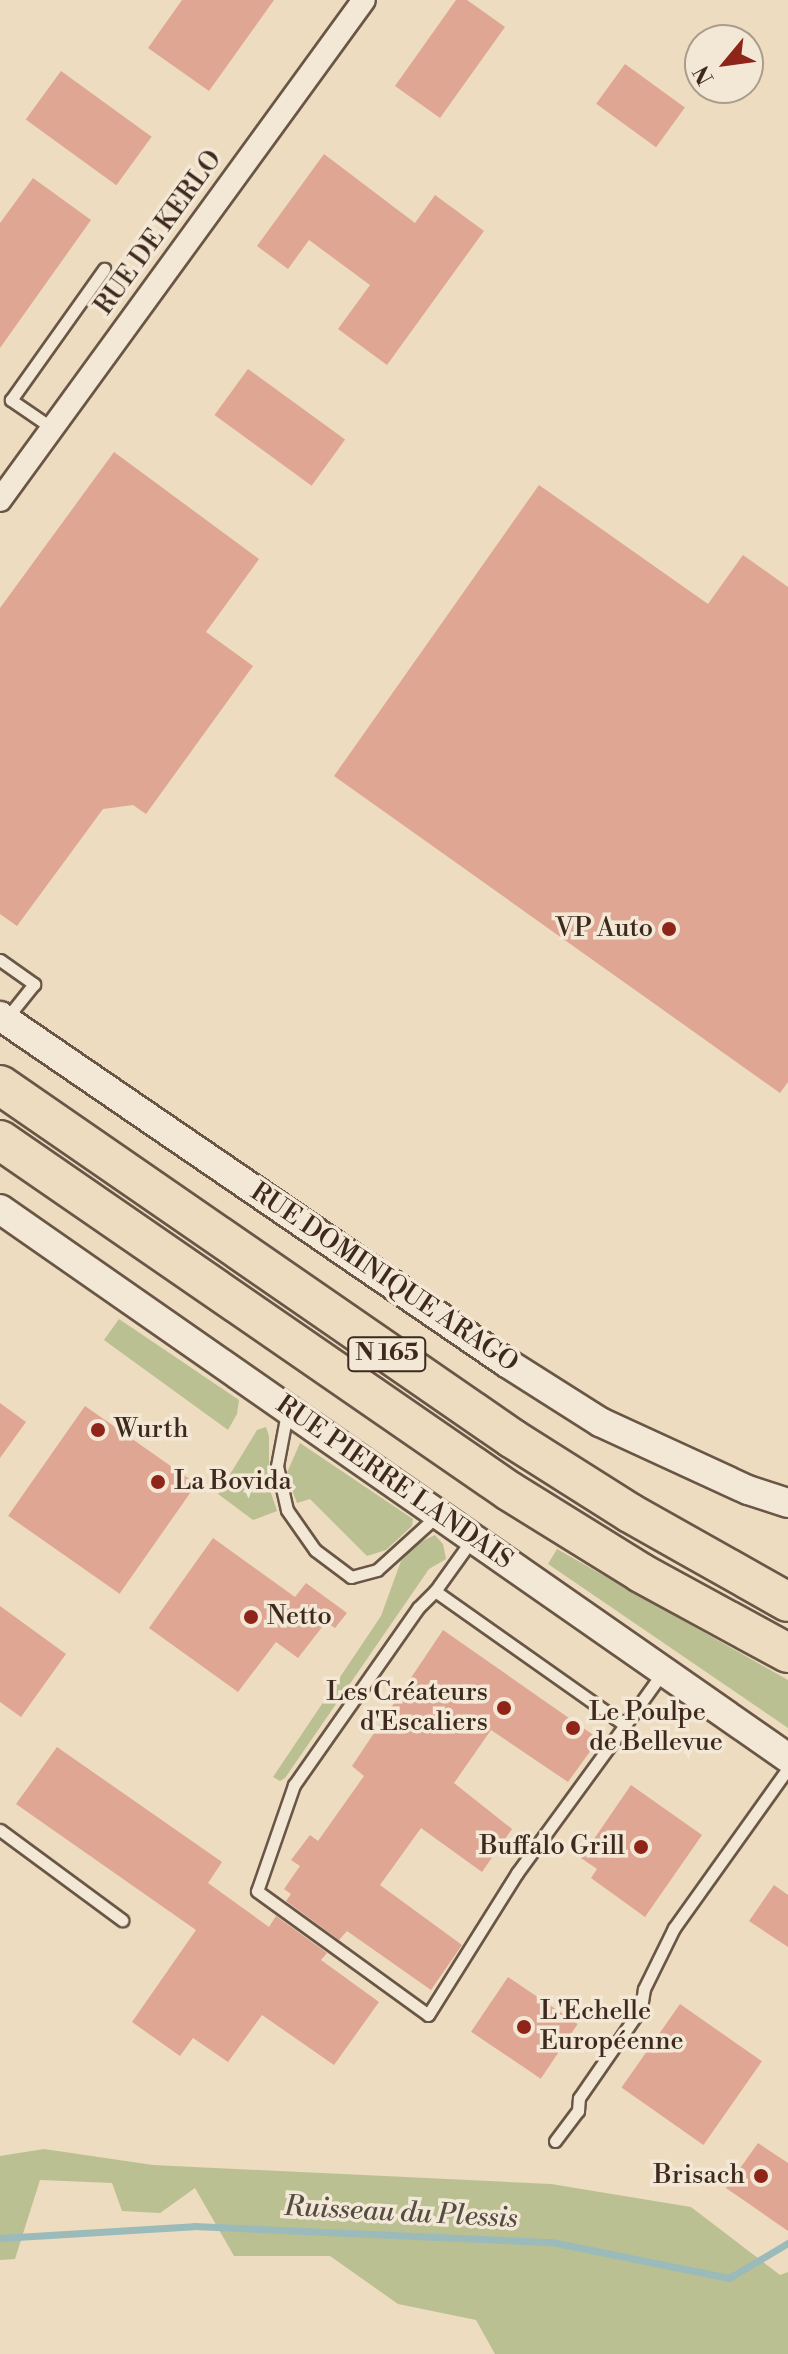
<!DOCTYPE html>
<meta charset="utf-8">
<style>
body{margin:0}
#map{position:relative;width:788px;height:2354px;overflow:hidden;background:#eddcc0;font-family:"Libre Bodoni",serif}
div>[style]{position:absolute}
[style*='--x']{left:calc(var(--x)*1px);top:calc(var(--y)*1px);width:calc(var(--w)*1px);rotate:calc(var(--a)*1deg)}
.green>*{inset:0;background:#bac091}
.stream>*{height:7px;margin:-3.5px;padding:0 3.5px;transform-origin:3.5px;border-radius:3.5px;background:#9bbaba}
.building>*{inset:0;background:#dfa693;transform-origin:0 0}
.roads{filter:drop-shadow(2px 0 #6a5646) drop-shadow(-2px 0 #6a5646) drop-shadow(0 2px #6a5646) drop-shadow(0 -2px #6a5646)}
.service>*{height:11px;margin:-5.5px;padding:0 5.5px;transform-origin:5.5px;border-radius:5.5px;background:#f3e8d6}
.minor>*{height:22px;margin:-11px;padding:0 11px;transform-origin:11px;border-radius:11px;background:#f3e8d6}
.tertiary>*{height:28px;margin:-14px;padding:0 14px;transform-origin:14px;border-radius:14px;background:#f3e8d6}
.trunk>*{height:38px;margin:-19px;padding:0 19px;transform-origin:19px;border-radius:19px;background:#eddcc0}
.dots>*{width:22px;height:22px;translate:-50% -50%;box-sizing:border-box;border:4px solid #f3e8d6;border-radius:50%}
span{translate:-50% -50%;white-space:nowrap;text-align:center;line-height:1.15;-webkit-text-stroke:7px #f3e8d6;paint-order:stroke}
.shield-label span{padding:2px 6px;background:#f3e8d6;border:2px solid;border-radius:6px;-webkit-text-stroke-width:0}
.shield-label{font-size:24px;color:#3e291e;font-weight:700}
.street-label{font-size:26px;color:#3e291e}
.poi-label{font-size:26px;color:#3e291e}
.right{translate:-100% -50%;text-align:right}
.left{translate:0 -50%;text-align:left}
.water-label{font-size:28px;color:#554d45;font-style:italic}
.north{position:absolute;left:684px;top:24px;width:80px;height:80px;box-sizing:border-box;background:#f3e8d6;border:2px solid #ab9c8c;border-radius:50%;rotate:241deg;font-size:22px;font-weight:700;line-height:32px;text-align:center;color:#3e291e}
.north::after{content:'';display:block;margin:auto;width:28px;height:36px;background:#8f2418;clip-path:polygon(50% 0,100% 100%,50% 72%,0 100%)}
</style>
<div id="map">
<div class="green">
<i style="clip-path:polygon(119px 1319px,239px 1400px,237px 1414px,228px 1430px,104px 1340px)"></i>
<i style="clip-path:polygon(266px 1427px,269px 1436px,269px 1487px,277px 1511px,253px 1520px,218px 1494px,257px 1430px)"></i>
<i style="clip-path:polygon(300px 1443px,413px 1519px,412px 1526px,386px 1550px,367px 1556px,310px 1499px,297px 1503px,286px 1475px)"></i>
<i style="clip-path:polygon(435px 1535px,443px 1544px,446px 1559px,429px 1569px,285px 1778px,280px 1781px,273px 1777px,381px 1616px,401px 1561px,416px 1544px)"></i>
<i style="clip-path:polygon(557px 1549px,788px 1680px,788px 1728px,548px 1564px)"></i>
<i style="clip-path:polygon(44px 2149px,153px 2165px,551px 2184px,691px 2207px,780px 2275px,788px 2272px,788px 2354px,495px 2354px,476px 2320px,398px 2304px,330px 2256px,234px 2256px,195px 2188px,160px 2213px,122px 2211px,112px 2183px,40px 2180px,15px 2259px,0 2260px,0 2156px)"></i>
</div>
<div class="stream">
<i style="--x:0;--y:2238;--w:194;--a:-3.5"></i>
<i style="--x:194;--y:2226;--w:357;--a:2.6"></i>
<i style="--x:551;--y:2242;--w:182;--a:11.4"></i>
<i style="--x:729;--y:2278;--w:69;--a:-30.7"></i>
</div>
<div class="building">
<i style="clip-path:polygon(182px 0,274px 0,209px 91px,148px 48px)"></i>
<i style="clip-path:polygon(456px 0,467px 0,505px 27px,440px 118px,395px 86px)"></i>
<i style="left:625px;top:64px;width:74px;height:49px;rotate:36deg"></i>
<i style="left:61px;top:71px;width:112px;height:60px;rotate:36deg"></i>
<i style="clip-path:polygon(324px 154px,415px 223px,435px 195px,484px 231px,387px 365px,338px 329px,370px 285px,309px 240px,288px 269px,257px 246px)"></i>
<i style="clip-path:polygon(33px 178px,91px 220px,0 348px,0 223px)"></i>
<i style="left:248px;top:369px;width:120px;height:57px;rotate:36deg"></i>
<i style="clip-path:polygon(114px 452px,259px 559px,206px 632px,253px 666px,146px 814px,133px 805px,103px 809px,17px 926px,0 914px,0 608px)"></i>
<i style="clip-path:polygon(539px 485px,708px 604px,743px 555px,788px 587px,788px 1082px,780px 1093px,334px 776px)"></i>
<i style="clip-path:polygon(0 1403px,26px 1422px,0 1458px)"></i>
<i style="left:85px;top:1406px;width:136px;height:134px;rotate:35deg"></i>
<i style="clip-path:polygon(213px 1538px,295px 1597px,306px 1583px,347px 1613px,335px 1628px,326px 1622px,298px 1658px,276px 1642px,238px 1692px,149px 1628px)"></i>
<i style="clip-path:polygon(0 1606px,66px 1654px,21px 1717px,0 1702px)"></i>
<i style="clip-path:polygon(443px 1630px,599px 1739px,568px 1782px,491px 1730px,454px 1783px,512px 1829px,482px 1872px,421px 1828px,380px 1885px,462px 1945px,431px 1990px,347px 1931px,339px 1940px,286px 1901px,291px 1894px,284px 1889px,300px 1866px,291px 1860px,310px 1835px,318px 1841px,364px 1776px,352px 1766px)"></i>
<i style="clip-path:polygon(57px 1747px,222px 1862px,208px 1883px,269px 1927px,276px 1916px,327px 1953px,321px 1960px,379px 2002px,334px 2065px,262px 2015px,228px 2062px,193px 2038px,180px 2056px,132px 2022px,196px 1930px,16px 1804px)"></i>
<i style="clip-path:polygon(631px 1785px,702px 1835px,645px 1917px,591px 1878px,597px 1869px,581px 1858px)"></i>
<i style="clip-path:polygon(774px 1885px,788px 1895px,788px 1947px,749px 1921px)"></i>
<i style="left:508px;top:1977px;width:84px;height:66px;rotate:34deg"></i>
<i style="left:680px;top:2004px;width:100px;height:102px;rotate:35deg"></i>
<i style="clip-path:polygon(758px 2143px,788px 2163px,788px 2231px,726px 2188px)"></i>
</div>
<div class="roads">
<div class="service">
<i style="--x:52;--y:428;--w:50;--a:-145.7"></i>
<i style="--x:11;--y:400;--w:161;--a:-54.6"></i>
<i style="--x:0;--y:960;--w:42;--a:35.2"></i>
<i style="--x:34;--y:984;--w:45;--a:128.7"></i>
<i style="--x:287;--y:1413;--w:54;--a:100.7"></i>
<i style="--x:277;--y:1466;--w:45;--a:77.2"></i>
<i style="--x:287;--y:1510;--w:49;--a:55"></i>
<i style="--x:315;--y:1550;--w:45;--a:36.9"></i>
<i style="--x:351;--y:1577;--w:27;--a:-15"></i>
<i style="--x:377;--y:1570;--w:84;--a:-42.1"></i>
<i style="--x:473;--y:1538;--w:65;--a:125.6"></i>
<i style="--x:435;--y:1591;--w:232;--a:35.2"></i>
<i style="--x:625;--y:1725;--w:65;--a:-54.4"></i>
<i style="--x:435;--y:1591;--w:24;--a:135"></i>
<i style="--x:418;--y:1608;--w:216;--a:125"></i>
<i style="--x:294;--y:1785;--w:112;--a:109.2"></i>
<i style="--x:257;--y:1891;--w:211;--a:35.9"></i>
<i style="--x:428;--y:2015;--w:168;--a:-57.9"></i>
<i style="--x:517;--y:1873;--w:183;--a:-53.9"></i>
<i style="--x:0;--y:1830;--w:152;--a:36.4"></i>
<i style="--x:555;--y:2141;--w:38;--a:-53"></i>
<i style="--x:578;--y:2111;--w:13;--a:-86"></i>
<i style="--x:579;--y:2098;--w:109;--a:-55.4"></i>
<i style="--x:641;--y:2008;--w:19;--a:-81"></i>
<i style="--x:644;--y:1989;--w:68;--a:-63.8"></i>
<i style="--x:674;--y:1928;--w:196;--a:-54.5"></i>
</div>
<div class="minor">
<i style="--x:0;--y:500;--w:618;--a:-53.95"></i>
</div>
<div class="tertiary">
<i style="--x:0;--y:1016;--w:614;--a:34.39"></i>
<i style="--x:507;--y:1363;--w:110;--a:32.4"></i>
<i style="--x:600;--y:1422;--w:163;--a:24.7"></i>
<i style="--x:748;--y:1490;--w:42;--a:18"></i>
<i style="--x:0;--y:1209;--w:960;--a:34.86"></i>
</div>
<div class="trunk">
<i style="--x:0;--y:1085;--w:623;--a:34.61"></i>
<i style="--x:513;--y:1439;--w:138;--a:32.3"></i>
<i style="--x:630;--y:1513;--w:181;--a:29.4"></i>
<i style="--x:0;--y:1140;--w:618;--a:34.59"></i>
<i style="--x:509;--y:1491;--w:155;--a:31.8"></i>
<i style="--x:641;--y:1573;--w:167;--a:28.6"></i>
</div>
</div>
<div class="dots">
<i style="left:669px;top:929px;background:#8f2418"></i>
<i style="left:98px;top:1430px;background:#8f2418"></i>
<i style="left:158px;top:1482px;background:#8f2418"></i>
<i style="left:251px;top:1617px;background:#8f2418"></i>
<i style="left:504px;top:1708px;background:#8f2418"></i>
<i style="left:573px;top:1728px;background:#8f2418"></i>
<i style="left:641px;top:1847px;background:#8f2418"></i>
<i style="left:524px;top:2027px;background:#8f2418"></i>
<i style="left:761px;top:2176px;background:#8f2418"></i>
</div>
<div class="shield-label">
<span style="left:387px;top:1354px">N 165</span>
</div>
<div class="street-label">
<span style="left:159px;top:233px;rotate:-54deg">RUE DE KERLO</span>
<span style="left:384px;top:1278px;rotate:34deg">RUE DOMINIQUE ARAGO</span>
<span style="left:394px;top:1483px;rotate:35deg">RUE PIERRE LANDAIS</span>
</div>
<div class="poi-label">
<span class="right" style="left:653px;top:929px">VP Auto</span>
<span class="left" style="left:114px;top:1430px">Wurth</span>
<span class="left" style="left:174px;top:1482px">La Bovida</span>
<span class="left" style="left:267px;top:1617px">Netto</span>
<span class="right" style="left:488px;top:1708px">Les Créateurs<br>d'Escaliers</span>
<span class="left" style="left:589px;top:1728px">Le Poulpe<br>de Bellevue</span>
<span class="right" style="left:625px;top:1847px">Buffalo Grill</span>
<span class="left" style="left:540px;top:2027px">L'Echelle<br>Européenne</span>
<span class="right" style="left:745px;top:2176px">Brisach</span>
</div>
<div class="water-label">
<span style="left:401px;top:2213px;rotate:3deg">Ruisseau du Plessis</span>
</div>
<div class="north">N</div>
</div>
